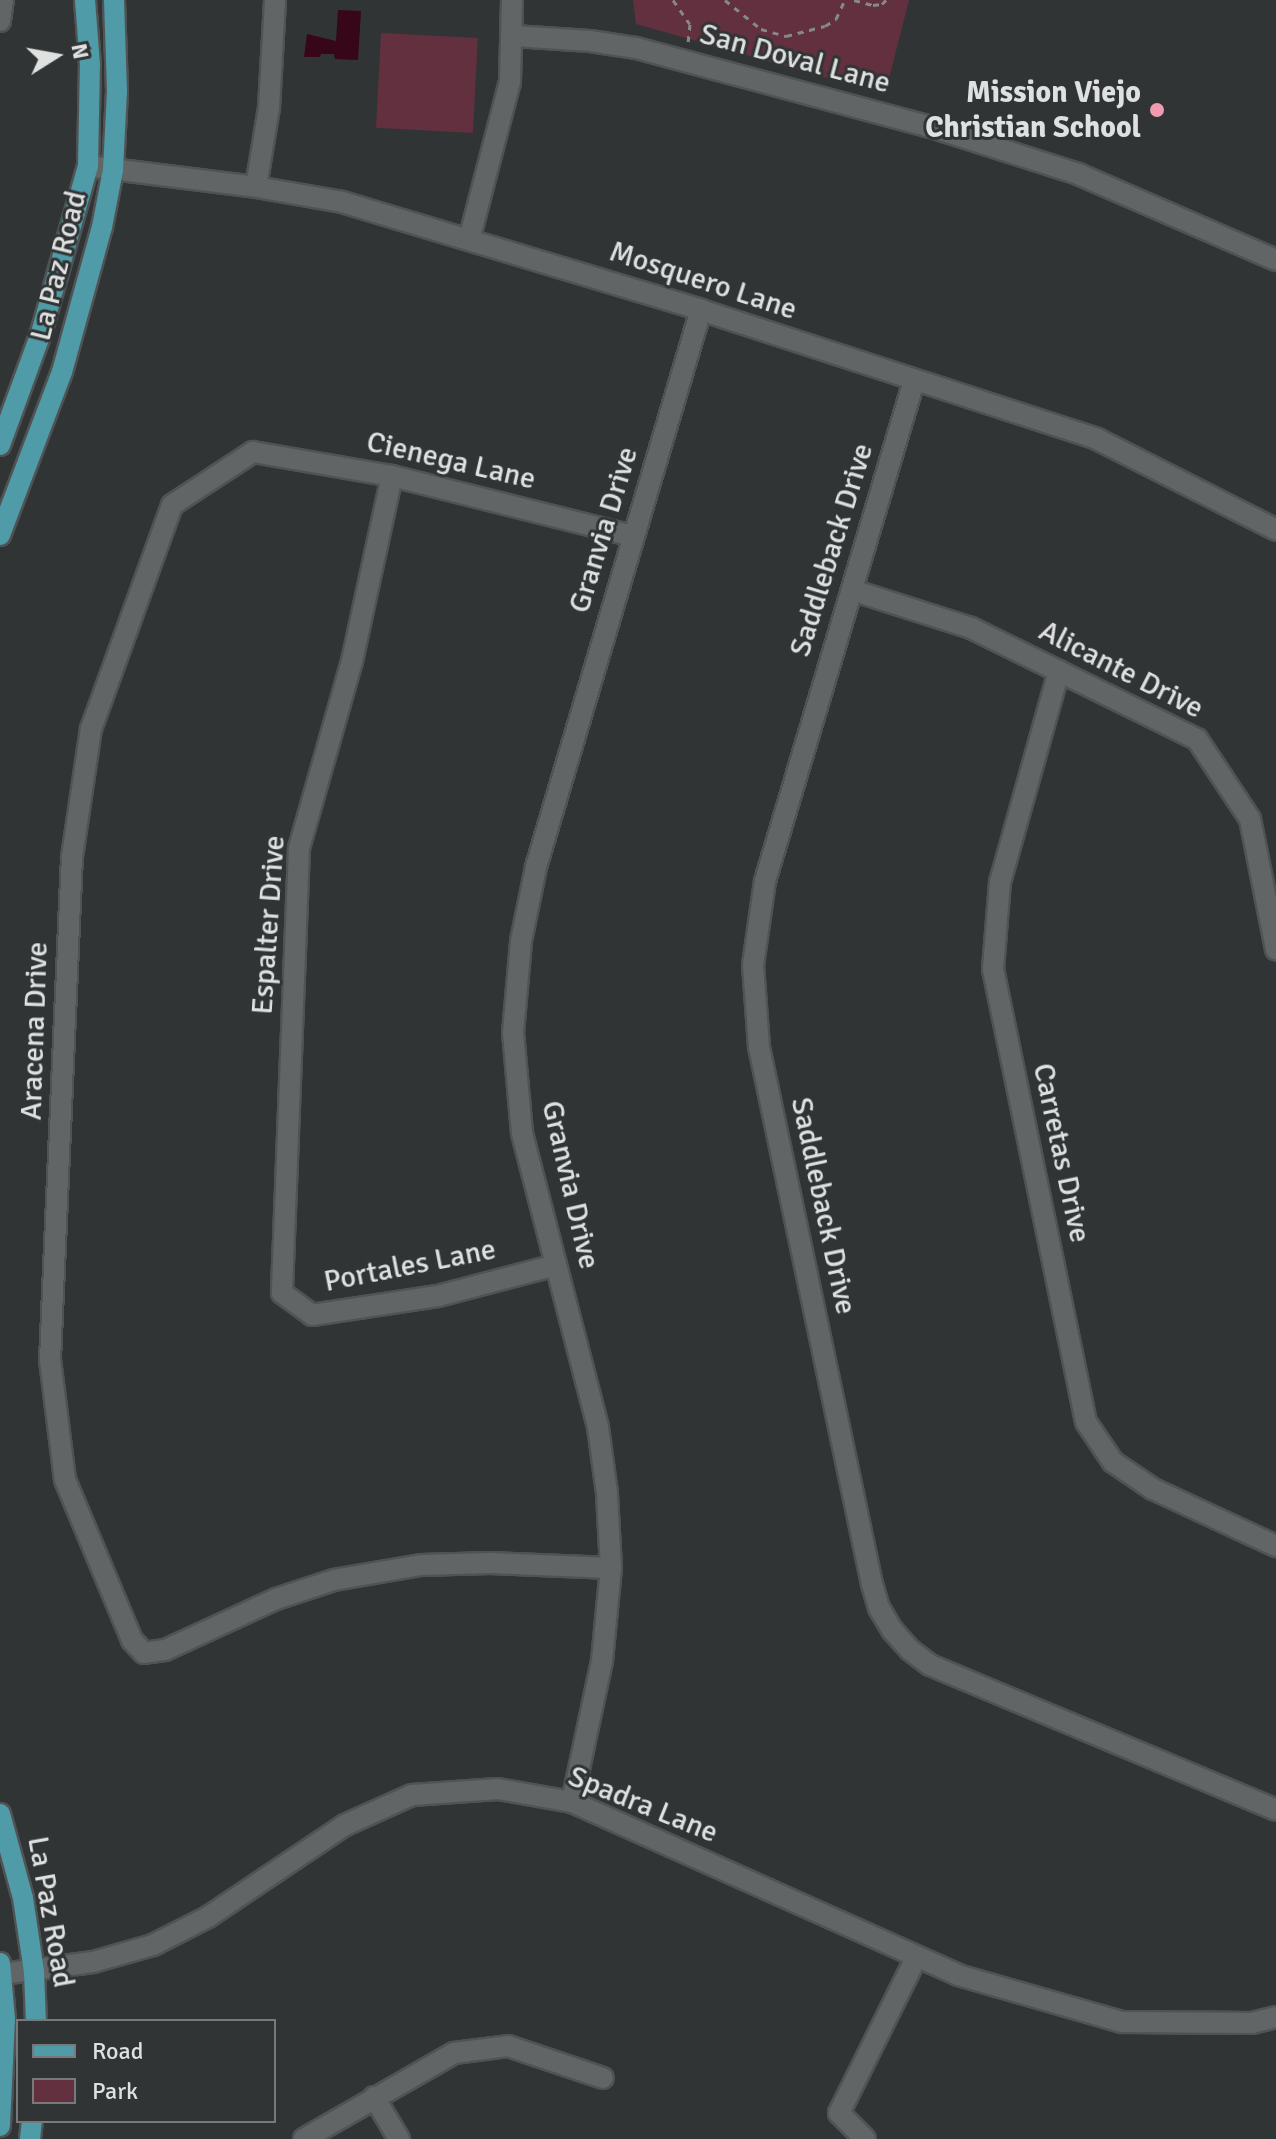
<!DOCTYPE html>
<style>
body{margin:0}
#map{position:relative;width:1276px;height:2139px;overflow:hidden;background:#313435;font-family:Signika,sans-serif}
div>[style]{position:absolute}
[style*='--x']{left:calc(var(--x)*1px);top:calc(var(--y)*1px);width:calc(var(--w)*1px);rotate:calc(var(--a)*1deg)}
.green>*{inset:0;background:#62303f;transform-origin:0 0}
.water>*{inset:0;background:#370618}
.path>*{height:3px;margin-top:-1.5px;transform-origin:0;background:repeating-linear-gradient(90deg,#868989 0 6px,transparent 0 12px)}
.roads{filter:drop-shadow(2px 0 #505354) drop-shadow(-2px 0 #505354) drop-shadow(0 2px #505354) drop-shadow(0 -2px #505354)}
.minor>*{height:20px;margin:-10px;padding:0 10px;transform-origin:10px;border-radius:10px;background:#626566}
.major>*{height:20px;margin:-10px;padding:0 10px;transform-origin:10px;border-radius:10px;background:#4f9ba7}
.dots>*{width:22px;height:22px;translate:-50% -50%;box-sizing:border-box;border:4px solid #313435;border-radius:50%}
span{translate:-50% -50%;white-space:nowrap;text-align:center;line-height:1.15;-webkit-text-stroke:6px #313435;paint-order:stroke}
.street-label{font-size:30px;color:#dfe1e1}
.poi-label{font-size:30px;color:#dfe1e1;font-weight:700}
.right{translate:-100% -50%;text-align:right}
.legend{position:absolute;left:16px;top:2019px;width:260px;height:104px;box-sizing:border-box;background:#313435;border:2px solid #77797a;margin:0;padding:10px 14px;list-style:none;font-size:24px;color:#dfe1e1}
.legend li{display:flex;align-items:center;gap:16px;height:40px}
.legend b{width:40px;border:2px solid #77797a}
.north{position:absolute;left:16px;top:16px;width:80px;height:80px;-webkit-text-stroke:6px #313435;paint-order:stroke;rotate:79deg;font-size:22px;font-weight:700;line-height:32px;text-align:center;color:#dfe1e1}
.north::after{content:'';display:block;margin:auto;width:28px;height:36px;background:#dfe1e1;clip-path:polygon(50% 0,100% 100%,50% 72%,0 100%)}
</style>
<div id="map">
<div class="green">
<i style="clip-path:polygon(633px 0,909px 0,885px 94px,636px 24px)"></i>
<i style="left:381px;top:33px;width:97px;height:95px;rotate:3deg"></i>
</div>
<div class="water">
<i style="clip-path:polygon(338px 10px,361px 11px,358px 60px,335px 59px,334px 54px,321px 54px,320px 57px,304px 57px,307px 34px,336px 41px)"></i>
</div>
<div class="path">
<i style="--x:673;--y:0;--w:29;--a:55"></i>
<i style="--x:690;--y:24;--w:18;--a:96"></i>
<i style="--x:725;--y:0;--w:46;--a:38.9"></i>
<i style="--x:761;--y:29;--w:26;--a:16"></i>
<i style="--x:786;--y:36;--w:40;--a:-14.4"></i>
<i style="--x:825;--y:26;--w:13;--a:-32"></i>
<i style="--x:836;--y:19;--w:21;--a:-65"></i>
<i style="--x:854;--y:0;--w:20;--a:15"></i>
<i style="--x:873;--y:5;--w:9;--a:-6"></i>
<i style="--x:882;--y:4;--w:6;--a:-45"></i>
</div>
<div class="roads">
<div class="minor">
<i style="--x:0;--y:21;--w:21;--a:-82"></i>
<i style="--x:514;--y:36;--w:76;--a:3.8"></i>
<i style="--x:590;--y:41;--w:47;--a:8.7"></i>
<i style="--x:636;--y:48;--w:302;--a:15"></i>
<i style="--x:928;--y:126;--w:157;--a:17.7"></i>
<i style="--x:1078;--y:174;--w:216;--a:23.5"></i>
<i style="--x:88;--y:166;--w:169;--a:7.1"></i>
<i style="--x:256;--y:187;--w:87;--a:9.9"></i>
<i style="--x:342;--y:202;--w:375;--a:16.7"></i>
<i style="--x:701;--y:310;--w:416;--a:18"></i>
<i style="--x:1097;--y:439;--w:201;--a:26.9"></i>
<i style="--x:256;--y:187;--w:80;--a:-80.7"></i>
<i style="--x:269;--y:108;--w:108;--a:-86.8"></i>
<i style="--x:469;--y:240;--w:163;--a:-75.5"></i>
<i style="--x:510;--y:82;--w:82;--a:-88.6"></i>
<i style="--x:914;--y:381;--w:522;--a:106.59"></i>
<i style="--x:765;--y:881;--w:85;--a:98.1"></i>
<i style="--x:753;--y:965;--w:82;--a:85.8"></i>
<i style="--x:759;--y:1047;--w:549;--a:78.12"></i>
<i style="--x:872;--y:1584;--w:25;--a:74"></i>
<i style="--x:879;--y:1608;--w:27;--a:59"></i>
<i style="--x:893;--y:1631;--w:25;--a:48"></i>
<i style="--x:910;--y:1650;--w:25;--a:37"></i>
<i style="--x:930;--y:1665;--w:375;--a:22.7"></i>
<i style="--x:392;--y:476;--w:189;--a:102.2"></i>
<i style="--x:352;--y:661;--w:194;--a:105.8"></i>
<i style="--x:299;--y:848;--w:445;--a:92.2"></i>
<i style="--x:282;--y:1293;--w:37;--a:36"></i>
<i style="--x:312;--y:1315;--w:127;--a:-8.6"></i>
<i style="--x:438;--y:1296;--w:122;--a:-14.7"></i>
<i style="--x:852;--y:590;--w:125;--a:17.7"></i>
<i style="--x:971;--y:628;--w:252;--a:26.2"></i>
<i style="--x:1197;--y:739;--w:96;--a:56.5"></i>
<i style="--x:1250;--y:819;--w:133;--a:78.7"></i>
<i style="--x:1059;--y:671;--w:219;--a:105.6"></i>
<i style="--x:1000;--y:882;--w:87;--a:94.6"></i>
<i style="--x:993;--y:969;--w:462;--a:78.4"></i>
<i style="--x:1086;--y:1422;--w:48;--a:56"></i>
<i style="--x:1113;--y:1462;--w:48;--a:34"></i>
<i style="--x:1153;--y:1489;--w:136;--a:24.9"></i>
<i style="--x:611;--y:1568;--w:121;--a:-177.6"></i>
<i style="--x:490;--y:1563;--w:69;--a:178.3"></i>
<i style="--x:421;--y:1565;--w:88;--a:170.2"></i>
<i style="--x:334;--y:1580;--w:61;--a:161.9"></i>
<i style="--x:276;--y:1599;--w:122;--a:155.3"></i>
<i style="--x:165;--y:1650;--w:21;--a:172"></i>
<i style="--x:144;--y:1653;--w:18;--a:-133"></i>
<i style="--x:132;--y:1640;--w:173;--a:-112.7"></i>
<i style="--x:65;--y:1480;--w:121;--a:-97.1"></i>
<i style="--x:50;--y:1360;--w:503;--a:-87.5"></i>
<i style="--x:72;--y:857;--w:129;--a:-81.6"></i>
<i style="--x:91;--y:729;--w:238;--a:-70.1"></i>
<i style="--x:172;--y:505;--w:97;--a:-33.2"></i>
<i style="--x:253;--y:452;--w:141;--a:9.8"></i>
<i style="--x:392;--y:476;--w:248;--a:14"></i>
<i style="--x:572;--y:1802;--w:144;--a:-78"></i>
<i style="--x:602;--y:1661;--w:93;--a:-84.5"></i>
<i style="--x:611;--y:1568;--w:75;--a:-93.1"></i>
<i style="--x:607;--y:1493;--w:67;--a:-97.8"></i>
<i style="--x:598;--y:1427;--w:304;--a:-104.5"></i>
<i style="--x:522;--y:1133;--w:100;--a:-95.1"></i>
<i style="--x:513;--y:1033;--w:92;--a:-85"></i>
<i style="--x:521;--y:941;--w:76;--a:-78.5"></i>
<i style="--x:536;--y:867;--w:581;--a:-73.5"></i>
<i style="--x:2;--y:1974;--w:92;--a:-7.5"></i>
<i style="--x:93;--y:1962;--w:62;--a:-15.8"></i>
<i style="--x:153;--y:1945;--w:62;--a:-27"></i>
<i style="--x:208;--y:1917;--w:165;--a:-33.9"></i>
<i style="--x:345;--y:1825;--w:73;--a:-24.1"></i>
<i style="--x:412;--y:1795;--w:86;--a:-4"></i>
<i style="--x:498;--y:1789;--w:75;--a:10"></i>
<i style="--x:572;--y:1802;--w:423;--a:24.1"></i>
<i style="--x:958;--y:1975;--w:171;--a:16"></i>
<i style="--x:1122;--y:2022;--w:130;--a:0.4"></i>
<i style="--x:1252;--y:2023;--w:25;--a:-14"></i>
<i style="--x:374;--y:2097;--w:49;--a:59.2"></i>
<i style="--x:304;--y:2139;--w:173;--a:-29.8"></i>
<i style="--x:454;--y:2053;--w:54;--a:-7.4"></i>
<i style="--x:508;--y:2046;--w:100;--a:18.6"></i>
<i style="--x:865;--y:2139;--w:37;--a:-135"></i>
<i style="--x:839;--y:2113;--w:173;--a:-63.6"></i>
</div>
<div class="major">
<i style="--x:0;--y:445;--w:119;--a:-69.9"></i>
<i style="--x:41;--y:333;--w:173;--a:-74.3"></i>
<i style="--x:88;--y:166;--w:101;--a:-88.9"></i>
<i style="--x:90;--y:65;--w:65;--a:-94.4"></i>
<i style="--x:0;--y:535;--w:174;--a:-69.2"></i>
<i style="--x:62;--y:372;--w:150;--a:-74.6"></i>
<i style="--x:102;--y:227;--w:58;--a:-79.1"></i>
<i style="--x:113;--y:170;--w:79;--a:-87.1"></i>
<i style="--x:117;--y:91;--w:91;--a:-91.9"></i>
<i style="--x:0;--y:1814;--w:87;--a:74.7"></i>
<i style="--x:23;--y:1898;--w:75;--a:81.5"></i>
<i style="--x:34;--y:1972;--w:49;--a:87.7"></i>
<i style="--x:0;--y:1963;--w:56;--a:84.9"></i>
<i style="--x:5;--y:2019;--w:107;--a:92.7"></i>
<i style="--x:30;--y:2139;--w:18;--a:-84"></i>
</div>
</div>
<div class="dots">
<i style="left:1157px;top:110px;background:#f29ab0"></i>
</div>
<div class="street-label">
<span style="left:795px;top:59px;rotate:15deg">San Doval Lane</span>
<span style="left:59px;top:266px;rotate:-76deg">La Paz Road</span>
<span style="left:703px;top:281px;rotate:18deg">Mosquero Lane</span>
<span style="left:451px;top:461px;rotate:13deg">Cienega Lane</span>
<span style="left:604px;top:530px;rotate:-73deg">Granvia Drive</span>
<span style="left:832px;top:550px;rotate:-73deg">Saddleback Drive</span>
<span style="left:1121px;top:670px;rotate:27deg">Alicante Drive</span>
<span style="left:269px;top:925px;rotate:-86deg">Espalter Drive</span>
<span style="left:35px;top:1031px;rotate:-88deg">Aracena Drive</span>
<span style="left:1061px;top:1153px;rotate:78deg">Carretas Drive</span>
<span style="left:570px;top:1185px;rotate:77deg">Granvia Drive</span>
<span style="left:823px;top:1206px;rotate:78deg">Saddleback Drive</span>
<span style="left:410px;top:1266px;rotate:-11deg">Portales Lane</span>
<span style="left:643px;top:1805px;rotate:22deg">Spadra Lane</span>
<span style="left:50px;top:1912px;rotate:80deg">La Paz Road</span>
</div>
<div class="poi-label">
<span class="right" style="left:1141px;top:110px">Mission Viejo<br>Christian School</span>
</div>
<ul class="legend">
<li><b style="height:10px;background:#4f9ba7"></b>Road</li>
<li><b style="height:22px;background:#62303f"></b>Park</li>
</ul>
<div class="north">N</div>
</div>
